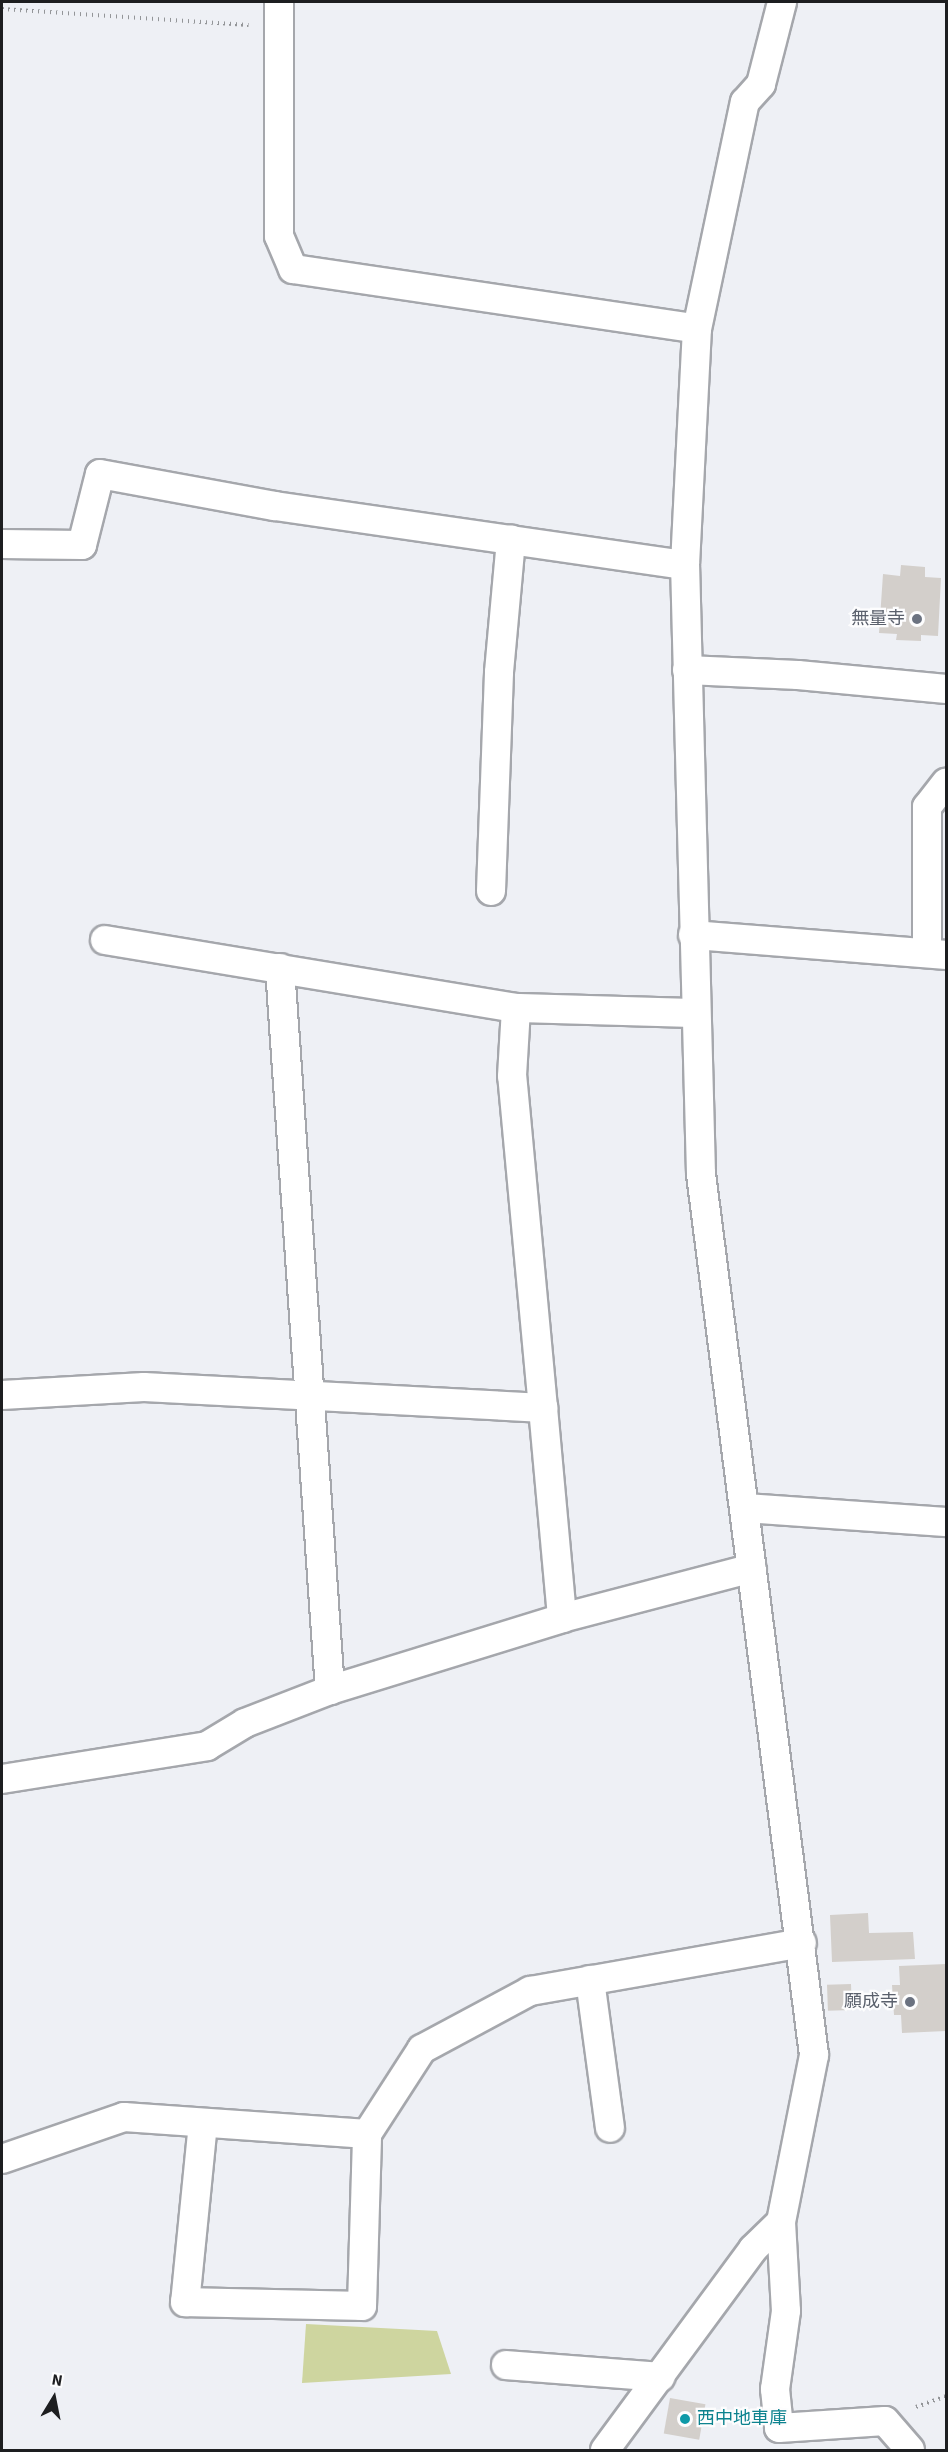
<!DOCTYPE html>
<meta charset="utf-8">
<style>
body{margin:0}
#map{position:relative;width:948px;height:2452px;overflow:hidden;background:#eef0f5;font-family:"Source Sans 3","Noto Sans JP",sans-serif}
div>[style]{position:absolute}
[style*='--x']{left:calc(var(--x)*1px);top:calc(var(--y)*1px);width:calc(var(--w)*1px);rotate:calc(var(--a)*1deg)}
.green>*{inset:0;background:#ced59f}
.building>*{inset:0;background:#d3cfcb;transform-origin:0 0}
.path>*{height:4px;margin-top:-2px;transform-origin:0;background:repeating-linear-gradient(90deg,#939598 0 1.5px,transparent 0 6px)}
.roads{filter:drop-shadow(2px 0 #a5a7ac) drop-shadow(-2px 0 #a5a7ac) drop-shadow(0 2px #a5a7ac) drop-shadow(0 -2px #a5a7ac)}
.minor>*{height:28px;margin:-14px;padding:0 14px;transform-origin:14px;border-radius:14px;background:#fff}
.dots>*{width:16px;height:16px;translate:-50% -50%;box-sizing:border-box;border:3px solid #fdfdfe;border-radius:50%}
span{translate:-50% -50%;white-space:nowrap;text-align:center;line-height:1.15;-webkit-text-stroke:4.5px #fdfdfe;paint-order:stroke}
.worship-label{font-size:18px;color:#5b616d}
.right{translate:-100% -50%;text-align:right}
.culture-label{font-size:18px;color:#0d838f}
.left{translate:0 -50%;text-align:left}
.frame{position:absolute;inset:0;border:3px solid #1d1e20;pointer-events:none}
.north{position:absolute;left:24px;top:2368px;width:60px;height:60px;-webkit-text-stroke:4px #fdfdfe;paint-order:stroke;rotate:10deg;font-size:16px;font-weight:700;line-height:24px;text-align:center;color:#1d1e20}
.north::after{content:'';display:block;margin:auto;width:21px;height:27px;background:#1d1e20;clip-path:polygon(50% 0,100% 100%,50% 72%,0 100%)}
</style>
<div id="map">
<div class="green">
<i style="clip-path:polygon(306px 2324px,437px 2331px,451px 2374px,302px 2383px)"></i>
</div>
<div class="building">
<i style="clip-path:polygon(901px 565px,925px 567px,925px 577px,941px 578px,938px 636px,921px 635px,921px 641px,896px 640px,897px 634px,879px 633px,883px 574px,900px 576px)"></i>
<i style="clip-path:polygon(868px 1913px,869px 1933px,913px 1932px,915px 1959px,832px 1962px,830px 1915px)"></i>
<i style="clip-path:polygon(946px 1964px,946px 2031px,902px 2033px,901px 2015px,894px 2015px,892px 1985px,900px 1985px,899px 1966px)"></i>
<i style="left:851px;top:1984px;width:26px;height:24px;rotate:88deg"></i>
<i style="left:670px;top:2398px;width:36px;height:36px;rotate:10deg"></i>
</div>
<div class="path">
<i style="--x:2;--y:9;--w:247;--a:3.7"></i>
<i style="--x:916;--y:2407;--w:32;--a:-20"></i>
</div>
<div class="roads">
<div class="minor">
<i style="--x:279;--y:2;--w:234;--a:90"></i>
<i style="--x:279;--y:236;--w:36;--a:67"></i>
<i style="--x:293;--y:269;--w:408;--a:8.4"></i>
<i style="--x:2;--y:544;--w:80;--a:0.7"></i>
<i style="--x:82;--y:545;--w:73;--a:-75.8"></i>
<i style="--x:100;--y:474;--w:178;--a:10.4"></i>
<i style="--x:275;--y:506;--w:414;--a:8.2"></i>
<i style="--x:687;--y:670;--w:111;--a:2.6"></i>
<i style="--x:798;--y:675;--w:149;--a:5.4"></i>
<i style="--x:491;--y:891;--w:219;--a:-87.9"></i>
<i style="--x:499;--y:672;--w:133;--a:-84.8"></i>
<i style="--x:693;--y:935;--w:254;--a:4.5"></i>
<i style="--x:105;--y:940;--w:417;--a:9.4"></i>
<i style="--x:516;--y:1008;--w:180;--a:1.6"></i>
<i style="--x:927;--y:953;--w:146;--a:-90"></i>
<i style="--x:927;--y:807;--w:31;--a:-52"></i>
<i style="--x:280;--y:968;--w:724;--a:86.04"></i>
<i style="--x:2;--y:1395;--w:142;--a:-3.2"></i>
<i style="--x:144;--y:1387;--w:400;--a:3"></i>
<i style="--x:543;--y:1408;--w:333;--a:-95.3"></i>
<i style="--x:512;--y:1076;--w:68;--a:-86.6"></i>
<i style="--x:543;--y:1408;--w:211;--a:84.8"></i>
<i style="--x:745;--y:1508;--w:201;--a:4"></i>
<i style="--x:2;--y:1779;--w:208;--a:-9.1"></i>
<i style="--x:207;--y:1746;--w:44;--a:-31.2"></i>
<i style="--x:245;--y:1723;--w:91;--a:-21.2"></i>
<i style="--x:330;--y:1690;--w:243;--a:-17.2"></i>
<i style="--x:562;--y:1618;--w:196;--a:-14.7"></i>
<i style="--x:590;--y:1980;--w:149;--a:82.3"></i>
<i style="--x:203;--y:2123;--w:180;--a:95.7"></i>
<i style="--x:185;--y:2302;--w:177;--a:1.3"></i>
<i style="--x:362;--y:2306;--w:172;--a:-88.3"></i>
<i style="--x:2;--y:2159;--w:129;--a:-19"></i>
<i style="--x:124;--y:2117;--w:244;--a:4"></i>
<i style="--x:367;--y:2134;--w:101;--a:-57.1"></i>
<i style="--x:422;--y:2049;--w:123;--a:-28.2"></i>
<i style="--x:530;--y:1991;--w:276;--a:-10"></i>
<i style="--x:781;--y:2222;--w:89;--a:86.8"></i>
<i style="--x:786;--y:2311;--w:79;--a:98"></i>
<i style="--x:775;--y:2389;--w:39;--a:84"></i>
<i style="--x:779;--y:2428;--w:106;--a:-3.8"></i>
<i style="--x:885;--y:2421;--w:38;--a:49"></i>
<i style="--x:506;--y:2365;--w:155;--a:4.4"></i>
<i style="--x:605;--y:2450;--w:250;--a:-53.6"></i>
<i style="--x:753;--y:2249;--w:39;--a:-44"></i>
<i style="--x:781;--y:2222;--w:170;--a:-78.8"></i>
<i style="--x:814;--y:2055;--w:888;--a:-97.31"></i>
<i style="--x:701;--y:1174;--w:609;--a:-91.5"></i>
<i style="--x:685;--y:565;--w:236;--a:-87.1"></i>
<i style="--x:697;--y:329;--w:232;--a:-78.1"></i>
<i style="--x:745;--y:102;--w:24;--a:-48"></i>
<i style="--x:761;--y:84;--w:85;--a:-75.6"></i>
</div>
</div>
<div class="dots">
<i style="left:917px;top:619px;background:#6b7280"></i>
<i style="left:910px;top:2002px;background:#6b7280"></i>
<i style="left:685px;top:2419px;background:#0f9aa8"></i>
</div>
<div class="worship-label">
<span class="right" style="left:905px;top:619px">無量寺</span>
<span class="right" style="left:898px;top:2002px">願成寺</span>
</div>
<div class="culture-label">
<span class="left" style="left:697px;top:2419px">西中地車庫</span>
</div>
<div class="frame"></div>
<div class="north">N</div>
</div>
